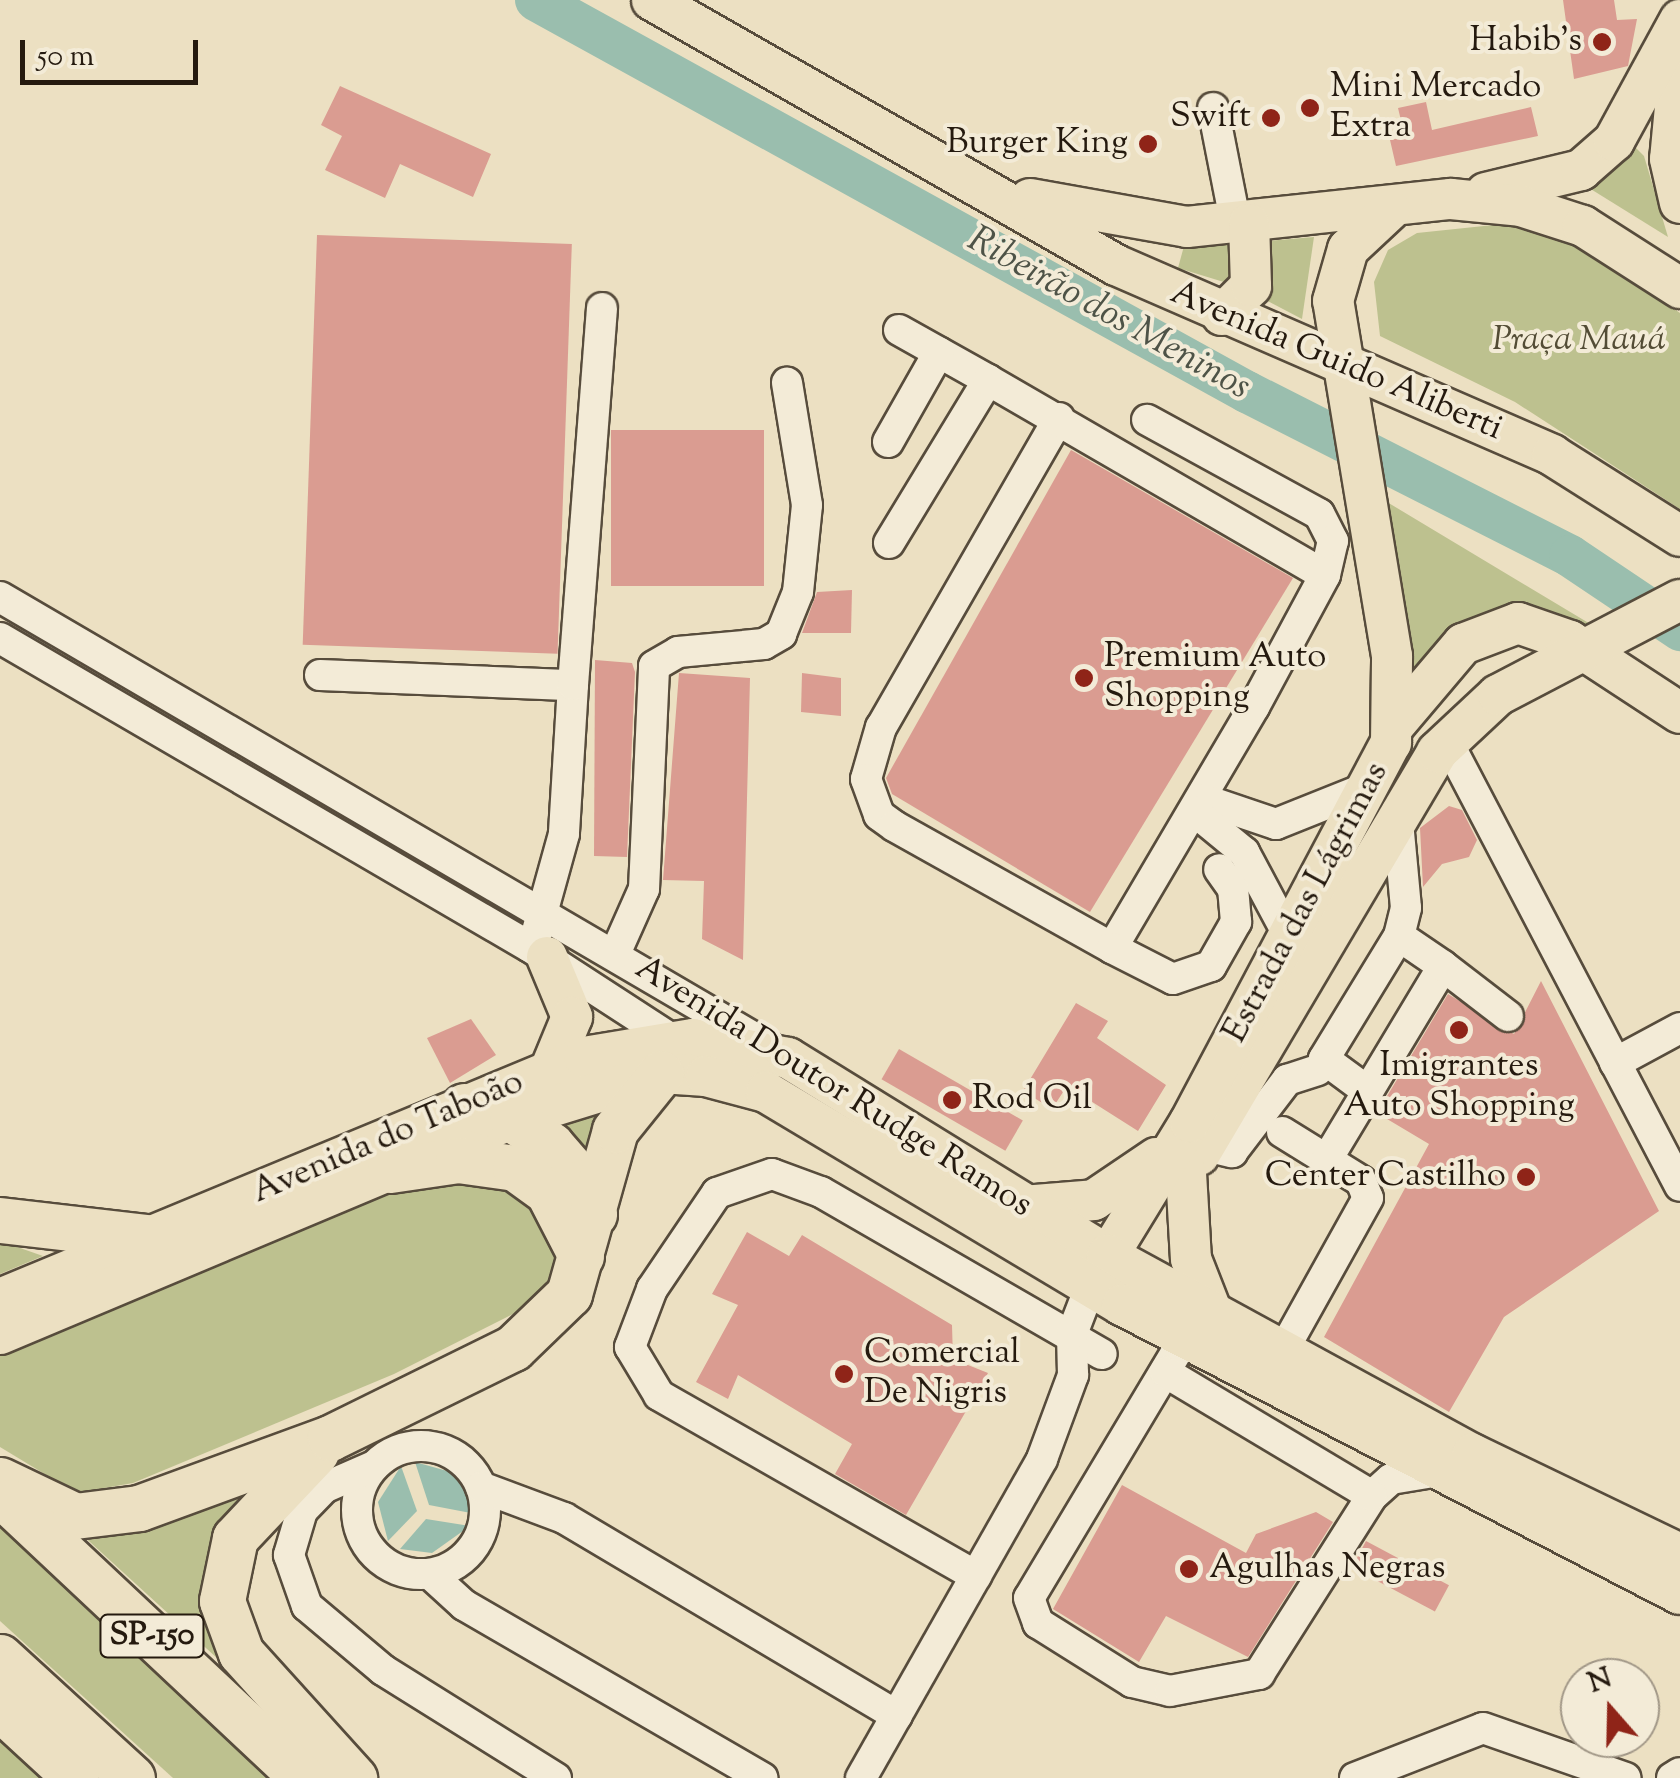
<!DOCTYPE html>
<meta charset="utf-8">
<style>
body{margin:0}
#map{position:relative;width:1680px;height:1778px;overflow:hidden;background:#ece0c2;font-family:"Sorts Mill Goudy",serif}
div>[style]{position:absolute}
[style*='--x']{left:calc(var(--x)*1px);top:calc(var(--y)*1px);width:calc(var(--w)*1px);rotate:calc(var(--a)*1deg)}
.green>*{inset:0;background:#bdc18f}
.water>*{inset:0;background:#9abeae}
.river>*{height:42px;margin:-21px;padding:0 21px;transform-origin:21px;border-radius:21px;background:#9abeae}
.building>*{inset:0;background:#da9c91;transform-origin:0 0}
.roads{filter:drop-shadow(2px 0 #574c3c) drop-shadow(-2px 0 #574c3c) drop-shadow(0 2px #574c3c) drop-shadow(0 -2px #574c3c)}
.minor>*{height:30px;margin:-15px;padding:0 15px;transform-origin:15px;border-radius:15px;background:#f3ebd7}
.minor>.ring{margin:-15px;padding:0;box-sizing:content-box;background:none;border:30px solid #f3ebd7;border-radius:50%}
.major>*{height:40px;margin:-20px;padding:0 20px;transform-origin:20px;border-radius:20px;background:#ece0c2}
.highway>*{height:45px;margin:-22.5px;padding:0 22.5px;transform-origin:22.5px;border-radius:22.5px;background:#ece0c2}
.dots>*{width:28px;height:28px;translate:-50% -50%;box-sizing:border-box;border:5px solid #f3ebd7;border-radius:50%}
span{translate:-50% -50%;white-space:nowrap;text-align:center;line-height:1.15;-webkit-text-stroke:8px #f3ebd7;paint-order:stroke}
.shield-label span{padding:2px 8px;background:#f3ebd7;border:2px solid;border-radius:8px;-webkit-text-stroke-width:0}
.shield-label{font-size:32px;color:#251a0f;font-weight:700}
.poi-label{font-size:35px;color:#251a0f}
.right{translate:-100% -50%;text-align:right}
.left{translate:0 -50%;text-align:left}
.park-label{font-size:35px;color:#534c35;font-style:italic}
.street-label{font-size:35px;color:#251a0f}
.water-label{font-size:38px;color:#4e5347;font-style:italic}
.north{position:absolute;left:1560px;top:1658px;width:100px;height:100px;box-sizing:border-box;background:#f3ebd7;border:2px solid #a19787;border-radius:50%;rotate:340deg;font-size:28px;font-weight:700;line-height:40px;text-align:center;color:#251a0f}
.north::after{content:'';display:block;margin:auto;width:35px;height:45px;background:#8f2418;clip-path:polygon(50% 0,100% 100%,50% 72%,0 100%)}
.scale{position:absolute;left:20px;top:40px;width:178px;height:45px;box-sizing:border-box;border:5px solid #251a0f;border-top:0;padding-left:12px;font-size:30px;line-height:35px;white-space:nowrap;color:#251a0f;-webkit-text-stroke:8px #f3ebd7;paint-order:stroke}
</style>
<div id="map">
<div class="green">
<i style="clip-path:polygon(1634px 146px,1644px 156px,1668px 237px,1581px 183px)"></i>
<i style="clip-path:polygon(1503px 224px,1574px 242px,1680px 313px,1680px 509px,1515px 402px,1380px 336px,1374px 282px,1388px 250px,1417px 233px)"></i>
<i style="clip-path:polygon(1314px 237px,1302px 319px,1258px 296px,1266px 241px)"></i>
<i style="clip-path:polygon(1236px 242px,1227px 283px,1178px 268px,1184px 246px)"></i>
<i style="clip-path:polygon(1377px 496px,1592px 625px,1556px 620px,1414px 676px)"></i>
<i style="clip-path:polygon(606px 1111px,596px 1169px,560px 1123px)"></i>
<i style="clip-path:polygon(415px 1181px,520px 1183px,558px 1247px,548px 1280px,525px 1308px,394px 1374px,133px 1483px,76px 1493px,0 1447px,0 1351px)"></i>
<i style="clip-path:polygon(0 1241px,43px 1256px,0 1274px)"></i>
<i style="clip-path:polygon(263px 1477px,227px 1527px,265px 1702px,67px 1521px)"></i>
<i style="clip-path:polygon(0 1522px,283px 1778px,173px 1778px,0 1621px)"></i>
<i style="clip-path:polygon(0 1736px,49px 1778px,0 1778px)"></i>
</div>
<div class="water">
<i style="clip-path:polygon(415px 1462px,458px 1474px,476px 1514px,429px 1505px)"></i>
<i style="clip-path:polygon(401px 1466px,417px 1511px,388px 1541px,378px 1502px)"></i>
<i style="clip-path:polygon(426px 1519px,470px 1526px,432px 1553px,400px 1549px)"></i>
</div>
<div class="river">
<i style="--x:536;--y:0;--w:812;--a:28.87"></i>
<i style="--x:1247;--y:392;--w:362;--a:26.9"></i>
<i style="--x:1570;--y:556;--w:133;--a:33.9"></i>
</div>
<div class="building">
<i style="clip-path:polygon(1563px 0,1614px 0,1617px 20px,1637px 19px,1628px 66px,1574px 79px)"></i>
<i style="clip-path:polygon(340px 86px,491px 154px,473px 197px,400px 164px,385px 198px,325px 170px,342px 136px,321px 125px)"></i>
<i style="clip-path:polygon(1426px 102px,1432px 130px,1531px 107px,1538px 136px,1396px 166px,1390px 140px,1405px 137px,1398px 108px)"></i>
<i style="left:317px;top:235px;width:255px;height:410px;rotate:2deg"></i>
<i style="left:764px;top:430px;width:156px;height:153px;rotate:90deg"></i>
<i style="clip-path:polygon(1071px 450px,1293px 578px,1090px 912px,892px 794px,886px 778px)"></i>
<i style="clip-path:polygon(852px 590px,851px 633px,802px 633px,817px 592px)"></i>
<i style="clip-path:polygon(595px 660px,632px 663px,635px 672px,627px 857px,594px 856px)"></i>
<i style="clip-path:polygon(679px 673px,750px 678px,743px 960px,702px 939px,704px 881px,663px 880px)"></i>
<i style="clip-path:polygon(802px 673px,841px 678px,841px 716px,801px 712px)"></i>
<i style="clip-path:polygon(1449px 806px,1462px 810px,1477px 840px,1469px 857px,1442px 864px,1423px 887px,1420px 828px)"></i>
<i style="clip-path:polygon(1541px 981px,1659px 1211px,1504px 1317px,1449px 1412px,1324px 1337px,1429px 1144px,1377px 1113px,1448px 994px,1514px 1034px)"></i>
<i style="clip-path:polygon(1076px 1003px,1108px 1021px,1097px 1038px,1166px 1085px,1138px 1131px,1067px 1086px,1052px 1109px,1023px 1091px)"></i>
<i style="clip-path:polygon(471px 1019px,496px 1055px,450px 1083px,427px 1038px)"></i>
<i style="left:899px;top:1049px;width:143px;height:35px;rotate:30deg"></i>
<i style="clip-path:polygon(747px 1232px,789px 1256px,802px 1235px,952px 1325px,953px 1359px,988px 1373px,906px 1515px,835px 1474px,852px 1444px,738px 1375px,728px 1399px,696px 1382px,738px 1305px,712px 1294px)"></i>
<i style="clip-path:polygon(1122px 1485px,1246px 1553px,1256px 1534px,1316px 1512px,1333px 1522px,1248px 1657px,1166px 1616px,1139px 1662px,1053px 1609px)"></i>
<i style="left:1366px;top:1541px;width:94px;height:30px;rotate:28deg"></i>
</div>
<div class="roads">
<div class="minor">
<i style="--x:1213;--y:108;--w:119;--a:78.9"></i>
<i style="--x:899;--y:330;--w:102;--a:29.3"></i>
<i style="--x:1059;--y:418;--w:357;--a:119.9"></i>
<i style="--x:881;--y:727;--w:54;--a:106.1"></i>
<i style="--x:866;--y:779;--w:38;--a:70"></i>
<i style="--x:879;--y:815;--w:19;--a:36"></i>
<i style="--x:894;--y:826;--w:250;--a:29.2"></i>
<i style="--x:1112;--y:948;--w:280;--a:-59.5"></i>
<i style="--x:1254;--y:707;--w:150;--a:-61.7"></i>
<i style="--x:1325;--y:575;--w:35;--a:-77"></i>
<i style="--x:1333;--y:541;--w:30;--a:-117"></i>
<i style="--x:1319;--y:514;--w:196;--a:-151.3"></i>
<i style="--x:888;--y:442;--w:103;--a:-60.5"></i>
<i style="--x:889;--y:543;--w:191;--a:-58.7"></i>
<i style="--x:988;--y:380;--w:389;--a:30.1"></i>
<i style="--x:0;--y:597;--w:890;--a:30.31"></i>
<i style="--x:0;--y:638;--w:613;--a:30.24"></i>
<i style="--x:530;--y:947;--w:184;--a:33"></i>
<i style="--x:320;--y:675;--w:253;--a:2.3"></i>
<i style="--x:573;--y:685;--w:149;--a:93.5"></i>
<i style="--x:564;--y:834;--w:105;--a:105.5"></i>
<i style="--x:573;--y:685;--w:378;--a:-85.6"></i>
<i style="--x:1447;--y:741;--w:502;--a:62.36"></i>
<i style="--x:1202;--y:799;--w:78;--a:18.7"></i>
<i style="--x:1276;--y:824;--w:97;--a:-21.8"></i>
<i style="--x:1194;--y:811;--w:65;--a:39.4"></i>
<i style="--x:1244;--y:852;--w:98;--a:61.9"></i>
<i style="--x:1397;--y:811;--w:97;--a:84.7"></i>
<i style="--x:1406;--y:908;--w:29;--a:104"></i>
<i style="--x:1112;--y:948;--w:68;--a:26.9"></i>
<i style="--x:1173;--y:979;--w:40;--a:-18.9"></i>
<i style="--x:1211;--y:966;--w:51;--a:-60.4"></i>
<i style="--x:1236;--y:922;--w:33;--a:-95"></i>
<i style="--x:1233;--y:889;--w:24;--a:-125"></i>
<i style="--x:615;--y:954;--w:71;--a:-66"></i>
<i style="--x:644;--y:889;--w:223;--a:-87.4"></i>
<i style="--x:654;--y:666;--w:28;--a:-30"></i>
<i style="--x:678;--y:652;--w:86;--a:-5.3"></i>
<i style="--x:764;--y:644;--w:20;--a:-30"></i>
<i style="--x:781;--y:634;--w:45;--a:-68"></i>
<i style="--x:798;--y:592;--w:87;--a:-84.1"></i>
<i style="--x:807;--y:505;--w:124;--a:-99.3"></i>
<i style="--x:1443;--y:966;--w:82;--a:37.6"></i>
<i style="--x:1615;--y:1063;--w:74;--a:-28.3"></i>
<i style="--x:1282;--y:1132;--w:93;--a:31.8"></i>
<i style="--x:1361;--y:1181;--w:18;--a:68"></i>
<i style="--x:1368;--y:1198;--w:160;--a:119.1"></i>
<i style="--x:1205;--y:1146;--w:28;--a:13"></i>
<i style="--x:1232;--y:1152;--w:91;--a:-52.6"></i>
<i style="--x:1287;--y:1080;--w:32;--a:-18"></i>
<i style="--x:1326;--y:1161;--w:227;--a:-59"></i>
<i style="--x:1443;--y:966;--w:53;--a:-145.7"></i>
<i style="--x:1399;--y:936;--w:144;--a:121.4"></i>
<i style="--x:1324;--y:1059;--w:52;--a:36.4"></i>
<i style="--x:1186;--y:1336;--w:305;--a:120.9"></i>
<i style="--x:1029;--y:1598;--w:27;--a:70"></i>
<i style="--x:1038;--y:1623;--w:111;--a:32.1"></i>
<i style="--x:1132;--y:1682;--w:39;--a:13"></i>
<i style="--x:1170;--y:1691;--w:91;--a:-10.8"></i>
<i style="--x:1259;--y:1674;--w:211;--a:-57.6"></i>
<i style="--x:1372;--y:1496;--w:25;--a:-42"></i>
<i style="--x:1391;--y:1479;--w:49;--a:-9.5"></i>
<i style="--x:1165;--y:1372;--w:241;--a:30.9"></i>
<i class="ring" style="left:357px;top:1446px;width:98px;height:98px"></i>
<i style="--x:374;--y:1466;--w:55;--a:156.3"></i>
<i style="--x:324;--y:1488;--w:32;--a:134"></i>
<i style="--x:302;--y:1511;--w:46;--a:106.5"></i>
<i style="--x:289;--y:1555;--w:54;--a:70.6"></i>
<i style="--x:307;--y:1606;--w:99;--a:40.1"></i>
<i style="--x:383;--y:1670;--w:204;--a:32"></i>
<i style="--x:481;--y:1487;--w:89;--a:20.5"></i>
<i style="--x:564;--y:1518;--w:387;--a:30.7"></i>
<i style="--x:430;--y:1574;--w:46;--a:42.4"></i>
<i style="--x:464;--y:1605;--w:345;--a:30.1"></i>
<i style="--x:976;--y:1576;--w:365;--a:-150.3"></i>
<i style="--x:659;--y:1395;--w:56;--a:-121.1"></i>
<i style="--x:630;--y:1347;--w:62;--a:-69.2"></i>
<i style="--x:652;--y:1289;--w:116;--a:-55.9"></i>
<i style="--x:717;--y:1193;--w:58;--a:-19.1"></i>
<i style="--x:772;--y:1174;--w:52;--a:20.2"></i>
<i style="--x:821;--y:1192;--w:324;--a:30"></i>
<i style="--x:861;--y:1778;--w:367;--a:-60.4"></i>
<i style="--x:1042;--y:1459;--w:90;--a:-69.7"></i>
<i style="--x:1073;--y:1375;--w:41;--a:-91.4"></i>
<i style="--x:1072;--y:1334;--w:50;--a:-69"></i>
<i style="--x:1355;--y:1778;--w:137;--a:-21.3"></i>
<i style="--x:1483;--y:1728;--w:151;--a:19.3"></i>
<i style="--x:1672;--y:1778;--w:9;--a:-32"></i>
</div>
<div class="major">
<i style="--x:652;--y:0;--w:534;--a:29.73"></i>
<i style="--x:1116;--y:265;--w:476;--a:23.5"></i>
<i style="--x:1552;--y:455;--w:151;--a:32.3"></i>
<i style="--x:1680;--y:54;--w:105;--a:95.4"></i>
<i style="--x:1670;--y:159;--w:45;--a:77.2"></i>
<i style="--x:1486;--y:193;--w:98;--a:-13.6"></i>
<i style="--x:1581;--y:170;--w:44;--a:-41.3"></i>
<i style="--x:1614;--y:141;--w:138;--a:-61.4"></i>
<i style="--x:1030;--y:199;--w:159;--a:10.1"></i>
<i style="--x:1187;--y:227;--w:265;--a:-6.1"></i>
<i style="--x:1451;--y:199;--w:70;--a:5.7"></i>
<i style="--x:1521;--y:206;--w:65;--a:17.9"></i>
<i style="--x:1583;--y:226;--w:115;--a:32.6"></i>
<i style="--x:1222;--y:315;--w:41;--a:-45"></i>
<i style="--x:1251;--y:286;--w:62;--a:-91.8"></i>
<i style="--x:1396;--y:723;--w:104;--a:-49.7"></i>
<i style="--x:1463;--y:644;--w:59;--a:-20.9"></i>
<i style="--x:1518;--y:623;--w:55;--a:19.1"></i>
<i style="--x:1570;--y:641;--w:131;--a:33.2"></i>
<i style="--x:547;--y:957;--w:65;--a:67.4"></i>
<i style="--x:572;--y:1017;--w:57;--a:112.5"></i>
<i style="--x:1199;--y:1155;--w:468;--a:-59.4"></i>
<i style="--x:1437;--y:752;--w:83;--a:-43.1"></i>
<i style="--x:1498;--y:695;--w:205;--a:-27.6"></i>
<i style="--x:1186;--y:1173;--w:86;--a:86.7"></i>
<i style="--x:1191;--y:1259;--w:55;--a:68.6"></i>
<i style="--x:1023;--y:1206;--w:71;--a:-4.8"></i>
<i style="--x:1094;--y:1200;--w:75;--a:-34.1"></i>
<i style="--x:1095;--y:1277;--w:182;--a:-58.5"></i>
<i style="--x:1190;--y:1122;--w:429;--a:-62.1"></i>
<i style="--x:1391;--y:743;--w:87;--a:-89.3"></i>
<i style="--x:1392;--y:656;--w:360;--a:-99.4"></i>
<i style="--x:1333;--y:301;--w:54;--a:-73.9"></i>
<i style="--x:1348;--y:249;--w:57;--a:-42.9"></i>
<i style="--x:0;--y:1299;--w:632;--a:-22.51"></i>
<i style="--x:584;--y:1057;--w:110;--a:-9.4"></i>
<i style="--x:693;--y:1039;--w:97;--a:11.3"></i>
<i style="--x:788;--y:1058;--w:375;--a:31.7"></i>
<i style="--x:1107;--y:1255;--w:416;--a:28.6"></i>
<i style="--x:1472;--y:1454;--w:231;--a:25.7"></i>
<i style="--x:0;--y:1334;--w:555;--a:-22.78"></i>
<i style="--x:512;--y:1119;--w:156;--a:-17.2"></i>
<i style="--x:661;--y:1073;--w:45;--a:3.8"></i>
<i style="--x:706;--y:1076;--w:62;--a:14.9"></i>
<i style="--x:766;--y:1092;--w:415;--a:30.9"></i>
<i style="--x:1122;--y:1305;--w:628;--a:27.38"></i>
</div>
<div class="highway">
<i style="--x:464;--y:1106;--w:50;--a:15.2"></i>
<i style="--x:512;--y:1119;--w:47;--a:33.7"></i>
<i style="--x:551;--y:1145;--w:49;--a:49.1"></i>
<i style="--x:583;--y:1182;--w:34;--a:71"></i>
<i style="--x:390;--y:1170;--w:69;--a:-8.4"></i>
<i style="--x:458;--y:1160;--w:58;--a:8"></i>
<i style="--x:515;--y:1168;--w:41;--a:36"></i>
<i style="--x:548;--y:1192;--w:72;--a:62.7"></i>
<i style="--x:0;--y:1220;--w:148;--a:6.6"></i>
<i style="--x:316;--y:1452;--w:118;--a:133.3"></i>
<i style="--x:235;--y:1538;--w:64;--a:101.7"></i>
<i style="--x:222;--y:1601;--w:55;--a:69.9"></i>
<i style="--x:241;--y:1653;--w:169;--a:47.9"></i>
<i style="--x:0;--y:1480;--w:83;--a:25.6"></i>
<i style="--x:75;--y:1516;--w:64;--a:-7.1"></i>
<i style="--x:139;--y:1508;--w:203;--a:-20.1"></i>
<i style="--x:330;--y:1438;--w:204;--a:-26.2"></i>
<i style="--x:513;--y:1348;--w:78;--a:-44"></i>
<i style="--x:569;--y:1294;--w:170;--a:-74.3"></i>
<i style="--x:615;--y:1130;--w:73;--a:-51.1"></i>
<i style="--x:9;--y:1502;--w:403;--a:43.2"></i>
<i style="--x:0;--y:1657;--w:179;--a:42.5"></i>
<i style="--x:0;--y:1708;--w:103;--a:42.6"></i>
</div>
</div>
<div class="dots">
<i style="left:1602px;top:42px;background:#8f2418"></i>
<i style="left:1310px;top:108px;background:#8f2418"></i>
<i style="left:1271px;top:118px;background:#8f2418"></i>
<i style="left:1148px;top:144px;background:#8f2418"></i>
<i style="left:1084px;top:678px;background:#8f2418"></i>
<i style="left:1459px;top:1030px;background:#8f2418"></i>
<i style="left:952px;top:1100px;background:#8f2418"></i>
<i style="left:1526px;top:1177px;background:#8f2418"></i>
<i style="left:844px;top:1374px;background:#8f2418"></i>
<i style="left:1189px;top:1569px;background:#8f2418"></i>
</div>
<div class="shield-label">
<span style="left:152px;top:1636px">SP-150</span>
</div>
<div class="poi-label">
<span class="right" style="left:1582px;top:42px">Habib's</span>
<span class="left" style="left:1330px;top:108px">Mini Mercado<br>Extra</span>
<span class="right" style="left:1251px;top:118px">Swift</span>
<span class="right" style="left:1128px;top:144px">Burger King</span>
<span class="left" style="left:1104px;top:678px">Premium Auto<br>Shopping</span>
<span style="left:1459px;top:1087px">Imigrantes<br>Auto Shopping</span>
<span class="left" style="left:972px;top:1100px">Rod Oil</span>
<span class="right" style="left:1506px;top:1177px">Center Castilho</span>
<span class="left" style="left:864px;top:1374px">Comercial<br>De Nigris</span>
<span class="left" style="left:1209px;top:1569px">Agulhas Negras</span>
</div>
<div class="park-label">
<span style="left:1579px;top:341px">Praça Mauá</span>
</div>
<div class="street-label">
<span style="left:1336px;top:362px;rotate:23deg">Avenida Guido Aliberti</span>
<span style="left:1307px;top:903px;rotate:-62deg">Estrada das Lágrimas</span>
<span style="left:833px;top:1088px;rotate:32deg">Avenida Doutor Rudge Ramos</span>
<span style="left:388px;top:1138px;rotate:-23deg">Avenida do Taboão</span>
</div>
<div class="water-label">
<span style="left:1108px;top:315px;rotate:29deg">Ribeirão dos Meninos</span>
</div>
<div class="north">N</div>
<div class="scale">50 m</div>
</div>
